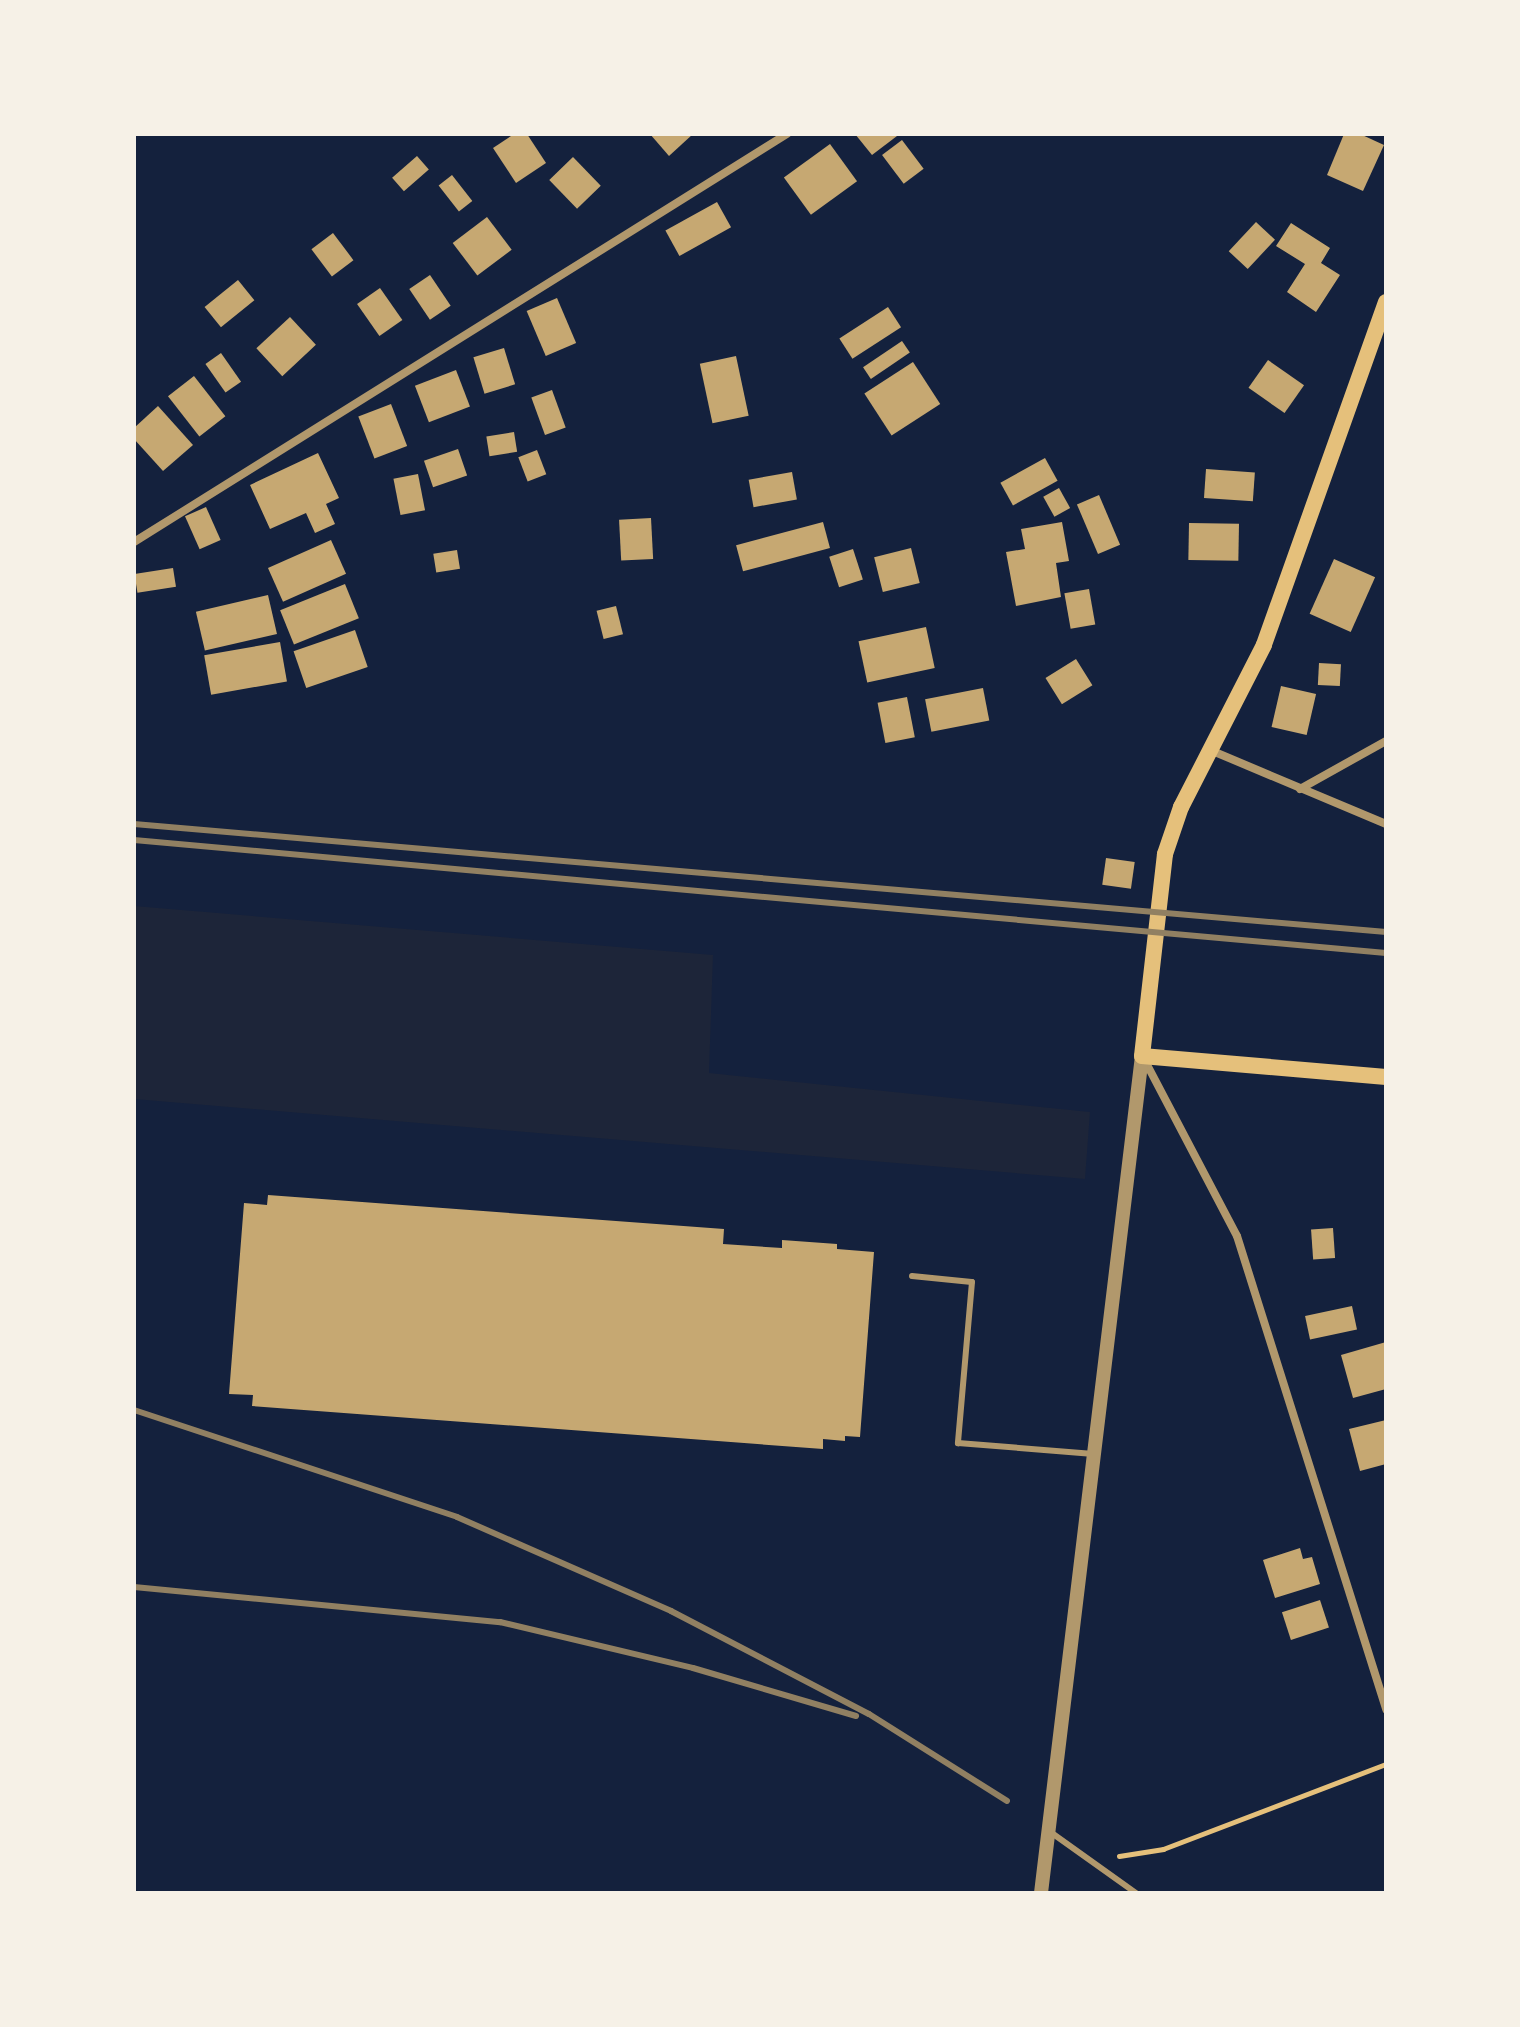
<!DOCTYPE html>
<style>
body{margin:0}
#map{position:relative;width:1520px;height:2027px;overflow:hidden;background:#14213d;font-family:"Golos Text",sans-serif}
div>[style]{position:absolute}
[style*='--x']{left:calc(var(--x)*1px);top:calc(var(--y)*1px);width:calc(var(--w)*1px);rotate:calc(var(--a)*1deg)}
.green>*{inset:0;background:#1d2539}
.building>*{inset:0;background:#c6a872;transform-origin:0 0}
.path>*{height:5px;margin:-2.5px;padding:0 2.5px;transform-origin:2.5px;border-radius:2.5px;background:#e5c07b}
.service>*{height:6px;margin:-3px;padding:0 3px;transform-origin:3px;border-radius:3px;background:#b1986c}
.minor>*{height:8px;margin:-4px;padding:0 4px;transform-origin:4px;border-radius:4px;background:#b1986c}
.tertiary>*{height:14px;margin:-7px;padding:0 7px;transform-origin:7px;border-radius:7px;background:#b1986c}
.secondary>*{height:16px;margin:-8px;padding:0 8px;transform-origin:8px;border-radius:8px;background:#e5c07b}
.rail>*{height:6px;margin:-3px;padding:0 3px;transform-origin:3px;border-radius:3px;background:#918062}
span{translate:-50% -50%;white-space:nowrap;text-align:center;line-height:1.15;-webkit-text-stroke:8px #f6f1e7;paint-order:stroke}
.frame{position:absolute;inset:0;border:136px solid #f6f1e7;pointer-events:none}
</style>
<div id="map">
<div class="green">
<i style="clip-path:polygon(134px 906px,713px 955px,709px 1073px,1090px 1112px,1085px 1179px,134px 1099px)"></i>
</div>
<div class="building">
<i style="clip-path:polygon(514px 134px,527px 134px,546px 163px,516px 183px,493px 148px)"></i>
<i style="clip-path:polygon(650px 134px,693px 134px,669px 156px)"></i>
<i style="clip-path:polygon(855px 134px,895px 134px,897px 136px,872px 155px)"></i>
<i style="clip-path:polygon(1344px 134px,1360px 134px,1384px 145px,1363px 191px,1327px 175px)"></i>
<i style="left:902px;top:140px;width:36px;height:25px;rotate:53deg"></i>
<i style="left:830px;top:144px;width:46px;height:57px;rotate:54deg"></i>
<i style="left:417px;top:156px;width:18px;height:33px;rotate:49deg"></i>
<i style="left:573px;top:157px;width:40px;height:33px;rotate:46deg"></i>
<i style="left:452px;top:175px;width:33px;height:17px;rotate:52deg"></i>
<i style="left:717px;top:202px;width:29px;height:59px;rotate:61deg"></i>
<i style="left:487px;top:217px;width:41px;height:43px;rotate:53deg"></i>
<i style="left:1256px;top:222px;width:26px;height:40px;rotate:43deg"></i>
<i style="clip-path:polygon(1291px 223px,1330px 248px,1321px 263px,1340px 275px,1316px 312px,1287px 292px,1305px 264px,1276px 246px)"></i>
<i style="left:333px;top:233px;width:34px;height:27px;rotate:53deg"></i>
<i style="left:430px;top:275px;width:37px;height:25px;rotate:56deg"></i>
<i style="left:238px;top:280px;width:26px;height:43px;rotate:51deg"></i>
<i style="left:380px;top:288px;width:39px;height:28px;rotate:55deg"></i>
<i style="left:557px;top:298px;width:49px;height:33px;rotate:67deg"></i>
<i style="left:888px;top:307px;width:24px;height:58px;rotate:57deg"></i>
<i style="left:290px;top:317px;width:38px;height:46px;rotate:47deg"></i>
<i style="left:902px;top:341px;width:14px;height:47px;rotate:56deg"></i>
<i style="left:504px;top:348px;width:38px;height:32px;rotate:73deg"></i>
<i style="left:221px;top:353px;width:35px;height:19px;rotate:55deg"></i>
<i style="left:736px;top:356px;width:61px;height:37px;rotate:78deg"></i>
<i style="left:1268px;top:360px;width:44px;height:34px;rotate:35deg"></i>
<i style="left:913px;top:362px;width:50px;height:58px;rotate:57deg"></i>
<i style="left:456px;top:370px;width:39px;height:44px;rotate:69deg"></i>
<i style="left:194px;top:376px;width:51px;height:33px;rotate:52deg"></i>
<i style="left:552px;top:390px;width:40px;height:22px;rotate:70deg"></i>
<i style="left:391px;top:404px;width:45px;height:35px;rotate:69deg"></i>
<i style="clip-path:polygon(158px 406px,193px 445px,163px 471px,134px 439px,134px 428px)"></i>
<i style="left:514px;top:432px;width:20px;height:28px;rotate:81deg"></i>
<i style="left:458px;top:449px;width:28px;height:36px;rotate:71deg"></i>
<i style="left:537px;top:450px;width:26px;height:20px;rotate:69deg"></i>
<i style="clip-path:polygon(318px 453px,339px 498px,326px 504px,335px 524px,315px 533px,306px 513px,270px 529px,250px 485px)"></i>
<i style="left:1045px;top:458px;width:26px;height:51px;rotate:61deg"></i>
<i style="left:1206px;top:469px;width:49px;height:29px;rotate:4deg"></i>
<i style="left:792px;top:472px;width:28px;height:44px;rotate:80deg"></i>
<i style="left:418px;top:474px;width:37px;height:25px;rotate:79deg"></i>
<i style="left:1059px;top:488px;width:23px;height:18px;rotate:61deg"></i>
<i style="left:1099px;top:495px;width:54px;height:24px;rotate:67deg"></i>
<i style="left:206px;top:507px;width:36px;height:23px;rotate:66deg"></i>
<i style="left:651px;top:518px;width:41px;height:32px;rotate:87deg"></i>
<i style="left:823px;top:522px;width:27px;height:90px;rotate:75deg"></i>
<i style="clip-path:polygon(1062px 522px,1069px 561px,1056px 563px,1061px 597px,1016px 606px,1006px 552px,1025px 549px,1021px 529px)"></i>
<i style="left:1189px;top:523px;width:50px;height:37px;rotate:1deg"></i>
<i style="left:331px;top:540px;width:37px;height:69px;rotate:66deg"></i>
<i style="left:911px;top:548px;width:36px;height:38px;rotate:76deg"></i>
<i style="left:853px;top:549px;width:32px;height:25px;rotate:72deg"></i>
<i style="left:457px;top:550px;width:19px;height:24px;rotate:81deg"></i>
<i style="left:1334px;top:559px;width:45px;height:60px;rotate:24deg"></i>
<i style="left:173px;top:568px;width:19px;height:39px;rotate:81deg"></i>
<i style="left:345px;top:584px;width:37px;height:70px;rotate:68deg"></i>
<i style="left:1089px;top:589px;width:36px;height:25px;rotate:80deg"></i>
<i style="left:268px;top:595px;width:40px;height:74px;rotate:77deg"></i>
<i style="left:616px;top:606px;width:29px;height:20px;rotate:76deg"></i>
<i style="left:926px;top:627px;width:42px;height:69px;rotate:78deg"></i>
<i style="left:355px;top:630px;width:39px;height:65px;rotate:71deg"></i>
<i style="left:280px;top:642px;width:40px;height:77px;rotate:80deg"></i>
<i style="left:1076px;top:659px;width:31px;height:36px;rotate:58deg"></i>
<i style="left:1319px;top:663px;width:22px;height:22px;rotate:3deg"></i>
<i style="left:1281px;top:686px;width:36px;height:42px;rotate:13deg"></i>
<i style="left:983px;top:688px;width:33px;height:59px;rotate:79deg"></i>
<i style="left:907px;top:697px;width:41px;height:30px;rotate:79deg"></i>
<i style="left:1106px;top:858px;width:29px;height:27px;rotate:8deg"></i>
<i style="clip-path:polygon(268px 1195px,724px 1229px,723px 1244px,782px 1248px,782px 1240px,837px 1244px,837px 1249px,874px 1252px,860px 1437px,845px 1436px,845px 1441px,823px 1439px,823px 1449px,252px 1406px,253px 1395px,229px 1394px,244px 1203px,267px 1205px)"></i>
<i style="left:1333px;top:1228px;width:30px;height:22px;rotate:86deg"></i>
<i style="left:1352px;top:1306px;width:24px;height:48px;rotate:78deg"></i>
<i style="clip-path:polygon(1386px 1342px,1386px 1389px,1353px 1398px,1341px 1355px)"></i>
<i style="clip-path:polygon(1386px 1420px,1386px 1464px,1360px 1471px,1349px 1429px)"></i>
<i style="clip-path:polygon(1300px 1548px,1303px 1559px,1312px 1557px,1320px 1584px,1275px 1598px,1263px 1560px)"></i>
<i style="left:1320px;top:1600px;width:29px;height:40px;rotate:72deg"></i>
</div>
<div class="path">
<i style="--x:1119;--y:1856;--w:45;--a:-9"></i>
<i style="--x:1163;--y:1849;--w:239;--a:-20.9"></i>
</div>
<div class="service">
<i style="--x:912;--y:1276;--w:60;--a:5.7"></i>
<i style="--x:972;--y:1282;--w:162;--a:95"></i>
<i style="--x:958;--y:1443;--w:136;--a:4.6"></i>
<i style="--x:1049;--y:1831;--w:107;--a:35.5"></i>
</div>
<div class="minor">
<i style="--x:134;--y:542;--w:770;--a:-32"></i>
<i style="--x:1210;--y:750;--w:191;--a:22.8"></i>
<i style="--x:1300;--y:789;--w:98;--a:-29.2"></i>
<i style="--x:1143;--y:1057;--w:202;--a:62.3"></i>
<i style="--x:1237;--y:1236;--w:497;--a:72.5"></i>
</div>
<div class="tertiary">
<i style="--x:1041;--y:1893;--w:843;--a:-83.12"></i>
</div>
<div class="secondary">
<i style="--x:1386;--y:302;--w:364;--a:109.6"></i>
<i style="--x:1264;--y:645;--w:182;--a:117.1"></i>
<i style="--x:1181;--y:807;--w:50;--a:108.8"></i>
<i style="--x:1165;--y:854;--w:203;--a:96.5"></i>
<i style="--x:1142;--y:1056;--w:245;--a:4.9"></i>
</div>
<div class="rail">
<i style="--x:134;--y:824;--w:1257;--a:4.93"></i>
<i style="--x:134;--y:840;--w:1257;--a:5.16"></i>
<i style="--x:134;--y:1410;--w:340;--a:18.3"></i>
<i style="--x:457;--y:1517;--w:234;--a:23.7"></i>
<i style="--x:671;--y:1611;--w:223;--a:27.5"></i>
<i style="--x:869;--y:1714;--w:163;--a:32.2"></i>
<i style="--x:134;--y:1587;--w:368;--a:5.5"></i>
<i style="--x:500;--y:1622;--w:198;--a:13.4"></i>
<i style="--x:693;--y:1668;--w:170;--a:16.4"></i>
</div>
<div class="frame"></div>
</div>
